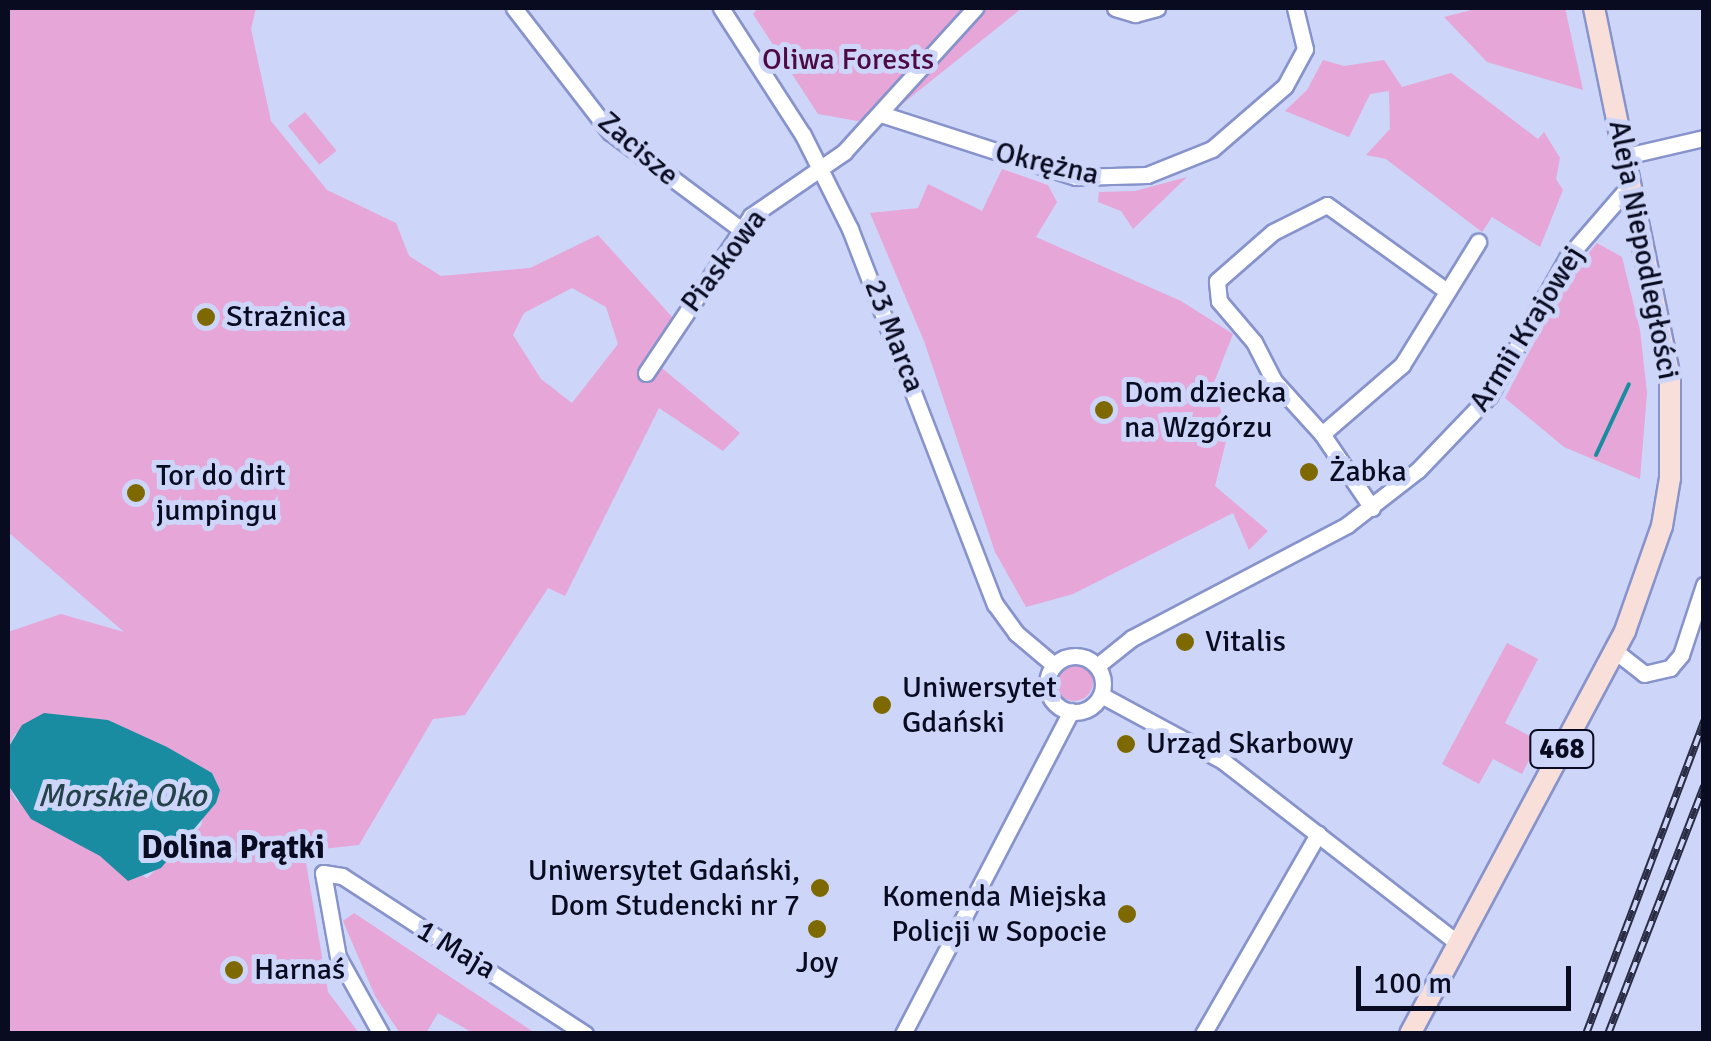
<!DOCTYPE html>
<meta charset="utf-8">
<style>
body{margin:0}
#map{position:relative;width:1711px;height:1041px;overflow:hidden;background:#cdd5f9;font-family:Signika,sans-serif}
div>[style]{position:absolute}
[style*='--x']{left:calc(var(--x)*1px);top:calc(var(--y)*1px);width:calc(var(--w)*1px);rotate:calc(var(--a)*1deg)}
.green>*{inset:0;background:#e6a6d7;transform-origin:0 0}
.round{border-radius:50%}
.water>*{inset:0;background:#198ca2}
.stream>*{height:4px;margin:-2px;padding:0 2px;transform-origin:2px;border-radius:2px;background:#198ca2}
.roads{filter:drop-shadow(2px 0 #8793cb) drop-shadow(-2px 0 #8793cb) drop-shadow(0 2px #8793cb) drop-shadow(0 -2px #8793cb)}
.minor>*{height:15px;margin:-7.5px;padding:0 7.5px;transform-origin:7.5px;border-radius:7.5px;background:#fff}
.minor>.ring{margin:-7.5px;padding:0;box-sizing:content-box;background:none;border:15px solid #fff;border-radius:50%}
.major>*{height:20px;margin:-10px;padding:0 10px;transform-origin:10px;border-radius:10px;background:#f8dfd9}
.rail>*{height:8px;margin-top:-4px;transform-origin:0;background:repeating-linear-gradient(90deg,#cdd5f9 0 11px,#292c43 0 22px);box-sizing:border-box;border-block:2px solid #292c43}
.dots>*{width:28px;height:28px;translate:-50% -50%;box-sizing:border-box;border:5px solid #cdd5f9;border-radius:50%}
span{translate:-50% -50%;white-space:nowrap;text-align:center;line-height:1.15;-webkit-text-stroke:10px #cdd5f9;paint-order:stroke}
.shield-label span{padding:2px 8px;background:#cdd5f9;border:2px solid;border-radius:8px;-webkit-text-stroke-width:0}
.shield-label{font-size:28px;color:#090c20;font-weight:700}
.park-label{font-size:30px;color:#4c0942}
.street-label{font-size:30px;color:#090c20}
.poi-label{font-size:30px;color:#090c20}
.left{translate:0 -50%;text-align:left}
.right{translate:-100% -50%;text-align:right}
.water-label{font-size:32px;color:#234249;font-style:italic}
.neighbourhood-label{font-size:32px;color:#090c20;font-weight:700}
.frame{position:absolute;inset:0;border:10px solid #090c20;pointer-events:none}
.scale{position:absolute;left:1356px;top:966px;width:215px;height:45px;box-sizing:border-box;border:5px solid #090c20;border-top:0;padding-left:12px;font-size:30px;line-height:35px;white-space:nowrap;color:#090c20;-webkit-text-stroke:8px #cdd5f9;paint-order:stroke}
</style>
<div id="map">
<div class="green">
<i style="clip-path:polygon(evenodd,8px 8px,256px 8px,251px 29px,271px 121px,327px 190px,396px 223px,409px 256px,441px 276px,530px 268px,598px 235px,673px 318px,651px 359px,740px 433px,723px 451px,659px 408px,565px 596px,548px 588px,465px 715px,433px 719px,359px 845px,304px 851px,328px 992px,359px 1033px,8px 1033px,8px 785px,16px 800px,147px 878px,201px 826px,212px 773px,108px 720px,15px 734px,8px 748px,8px 632px,61px 614px,124px 632px,8px 532px,8px 8px,572px 288px,606px 307px,618px 344px,572px 403px,541px 379px,513px 335px,524px 313px,572px 288px)"></i>
<i style="clip-path:polygon(758px 8px,967px 8px,863px 122px,818px 114px,753px 14px)"></i>
<i style="clip-path:polygon(983px 8px,1022px 8px,896px 109px,972px 23px)"></i>
<i style="clip-path:polygon(1479px 8px,1565px 8px,1583px 90px,1487px 62px,1444px 17px)"></i>
<i style="clip-path:polygon(1323px 60px,1344px 66px,1384px 60px,1402px 87px,1451px 73px,1538px 139px,1544px 132px,1560px 158px,1556px 179px,1563px 190px,1540px 247px,1492px 217px,1482px 232px,1386px 159px,1366px 155px,1390px 129px,1389px 91px,1370px 94px,1349px 137px,1285px 111px,1307px 90px)"></i>
<i style="left:305px;top:112px;width:50px;height:22px;rotate:51deg"></i>
<i style="clip-path:polygon(1002px 169px,1048px 185px,1057px 202px,1036px 237px,1181px 301px,1233px 334px,1213px 385px,1228px 433px,1215px 486px,1268px 531px,1249px 550px,1233px 513px,1073px 594px,1026px 607px,995px 552px,924px 341px,870px 213px,918px 208px,928px 184px,982px 211px)"></i>
<i style="clip-path:polygon(1187px 177px,1133px 229px,1121px 211px,1098px 202px,1099px 192px,1135px 191px)"></i>
<i style="clip-path:polygon(1597px 243px,1622px 257px,1640px 330px,1647px 393px,1640px 479px,1564px 447px,1505px 398px,1568px 278px)"></i>
<i style="clip-path:polygon(1507px 643px,1538px 659px,1505px 723px,1539px 741px,1522px 774px,1493px 759px,1479px 784px,1442px 764px)"></i>
<i class="round" style="left:1055px;top:663px;width:38px;height:38px"></i>
<i style="clip-path:polygon(354px 913px,535px 1033px,473px 1033px,438px 1013px,426px 1033px,400px 1033px,375px 996px,343px 921px)"></i>
</div>
<div class="water">
<i style="clip-path:polygon(44px 713px,108px 720px,167px 747px,212px 773px,220px 790px,216px 803px,161px 868px,128px 881px,100px 856px,31px 819px,8px 785px,8px 748px,22px 725px)"></i>
</div>
<div class="stream">
<i style="--x:1596;--y:455;--w:78;--a:-65.1"></i>
</div>
<div class="roads">
<div class="minor">
<i style="--x:514;--y:8;--w:157;--a:52.3"></i>
<i style="--x:610;--y:132;--w:162;--a:36.7"></i>
<i style="--x:721;--y:8;--w:151;--a:57.2"></i>
<i style="--x:803;--y:135;--w:105;--a:63.4"></i>
<i style="--x:850;--y:229;--w:402;--a:68.9"></i>
<i style="--x:995;--y:604;--w:36;--a:54"></i>
<i style="--x:1016;--y:633;--w:50;--a:40.1"></i>
<i style="--x:1115;--y:8;--w:21;--a:17"></i>
<i style="--x:1135;--y:14;--w:23;--a:-15"></i>
<i style="--x:881;--y:114;--w:205;--a:17.9"></i>
<i style="--x:1076;--y:177;--w:71;--a:-1.6"></i>
<i style="--x:1147;--y:175;--w:70;--a:-21.8"></i>
<i style="--x:1212;--y:149;--w:96;--a:-40.8"></i>
<i style="--x:1285;--y:86;--w:42;--a:-61.6"></i>
<i style="--x:1305;--y:49;--w:42;--a:-103.7"></i>
<i style="--x:1626;--y:156;--w:80;--a:-13"></i>
<i style="--x:646;--y:373;--w:189;--a:-56.2"></i>
<i style="--x:751;--y:216;--w:113;--a:-34.5"></i>
<i style="--x:844;--y:152;--w:195;--a:-47.7"></i>
<i style="--x:1322;--y:434;--w:106;--a:-40.8"></i>
<i style="--x:1402;--y:365;--w:145;--a:-58.3"></i>
<i style="--x:1372;--y:508;--w:89;--a:-124"></i>
<i style="--x:1322;--y:434;--w:72;--a:-132.2"></i>
<i style="--x:1274;--y:381;--w:44;--a:-117.1"></i>
<i style="--x:1254;--y:342;--w:54;--a:-130.5"></i>
<i style="--x:1219;--y:301;--w:20;--a:-96"></i>
<i style="--x:1217;--y:281;--w:74;--a:-41.2"></i>
<i style="--x:1273;--y:232;--w:60;--a:-26.6"></i>
<i style="--x:1327;--y:205;--w:144;--a:35.7"></i>
<i style="--x:1615;--y:651;--w:37;--a:38"></i>
<i style="--x:1644;--y:674;--w:27;--a:-13"></i>
<i style="--x:1670;--y:668;--w:17;--a:-50"></i>
<i style="--x:1681;--y:655;--w:74;--a:-71.8"></i>
<i class="ring" style="left:1047px;top:656px;width:41px;height:41px"></i>
<i style="--x:1097;--y:666;--w:45;--a:-38.7"></i>
<i style="--x:1132;--y:638;--w:243;--a:-27.7"></i>
<i style="--x:1347;--y:525;--w:90;--a:-37.8"></i>
<i style="--x:1418;--y:470;--w:103;--a:-46.2"></i>
<i style="--x:1489;--y:396;--w:159;--a:-60.5"></i>
<i style="--x:1567;--y:258;--w:99;--a:-49.1"></i>
<i style="--x:1101;--y:695;--w:139;--a:28.4"></i>
<i style="--x:1223;--y:761;--w:299;--a:37.8"></i>
<i style="--x:381;--y:1034;--w:88;--a:-119.2"></i>
<i style="--x:338;--y:957;--w:85;--a:-100.1"></i>
<i style="--x:323;--y:873;--w:19;--a:9"></i>
<i style="--x:342;--y:876;--w:290;--a:33"></i>
<i style="--x:903;--y:1034;--w:364;--a:-62.5"></i>
<i style="--x:1203;--y:1034;--w:231;--a:-60.1"></i>
</div>
<div class="major">
<i style="--x:1410;--y:1034;--w:457;--a:-61.9"></i>
<i style="--x:1625;--y:631;--w:111;--a:-70.6"></i>
<i style="--x:1662;--y:526;--w:49;--a:-80.5"></i>
<i style="--x:1670;--y:478;--w:100;--a:-90"></i>
<i style="--x:1670;--y:378;--w:378;--a:-101.6"></i>
</div>
</div>
<div class="rail">
<i style="--x:1586;--y:1034;--w:335;--a:-69.3"></i>
<i style="--x:1608;--y:1034;--w:266;--a:-68.8"></i>
</div>
<div class="dots">
<i style="left:206px;top:317px;background:#7e6900"></i>
<i style="left:1104px;top:410px;background:#7e6900"></i>
<i style="left:1309px;top:472px;background:#7e6900"></i>
<i style="left:136px;top:493px;background:#7e6900"></i>
<i style="left:1185px;top:642px;background:#7e6900"></i>
<i style="left:882px;top:705px;background:#7e6900"></i>
<i style="left:1126px;top:744px;background:#7e6900"></i>
<i style="left:820px;top:888px;background:#7e6900"></i>
<i style="left:1127px;top:914px;background:#7e6900"></i>
<i style="left:817px;top:929px;background:#7e6900"></i>
<i style="left:234px;top:970px;background:#7e6900"></i>
</div>
<div class="shield-label">
<span style="left:1562px;top:749px">468</span>
</div>
<div class="park-label">
<span style="left:848px;top:60px">Oliwa Forests</span>
</div>
<div class="street-label">
<span style="left:638px;top:149px;rotate:41deg">Zacisze</span>
<span style="left:1047px;top:164px;rotate:13deg">Okrężna</span>
<span style="left:1643px;top:250px;rotate:79deg">Aleja Niepodległości</span>
<span style="left:724px;top:261px;rotate:-53deg">Piaskowa</span>
<span style="left:1527px;top:329px;rotate:-58deg">Armii Krajowej</span>
<span style="left:894px;top:336px;rotate:69deg">23 Marca</span>
<span style="left:456px;top:950px;rotate:31deg">1 Maja</span>
</div>
<div class="poi-label">
<span class="left" style="left:226px;top:317px">Strażnica</span>
<span class="left" style="left:1124px;top:410px">Dom dziecka<br>na Wzgórzu</span>
<span class="left" style="left:1329px;top:472px">Żabka</span>
<span class="left" style="left:156px;top:493px">Tor do dirt<br>jumpingu</span>
<span class="left" style="left:1205px;top:642px">Vitalis</span>
<span class="left" style="left:902px;top:705px">Uniwersytet<br>Gdański</span>
<span class="left" style="left:1146px;top:744px">Urząd Skarbowy</span>
<span class="right" style="left:800px;top:888px">Uniwersytet Gdański,<br>Dom Studencki nr 7</span>
<span class="right" style="left:1107px;top:914px">Komenda Miejska<br>Policji w Sopocie</span>
<span style="left:817px;top:963px">Joy</span>
<span class="left" style="left:254px;top:970px">Harnaś</span>
</div>
<div class="water-label">
<span style="left:122px;top:796px">Morskie Oko</span>
</div>
<div class="neighbourhood-label">
<span style="left:233px;top:848px">Dolina Prątki</span>
</div>
<div class="frame"></div>
<div class="scale">100 m</div>
</div>
